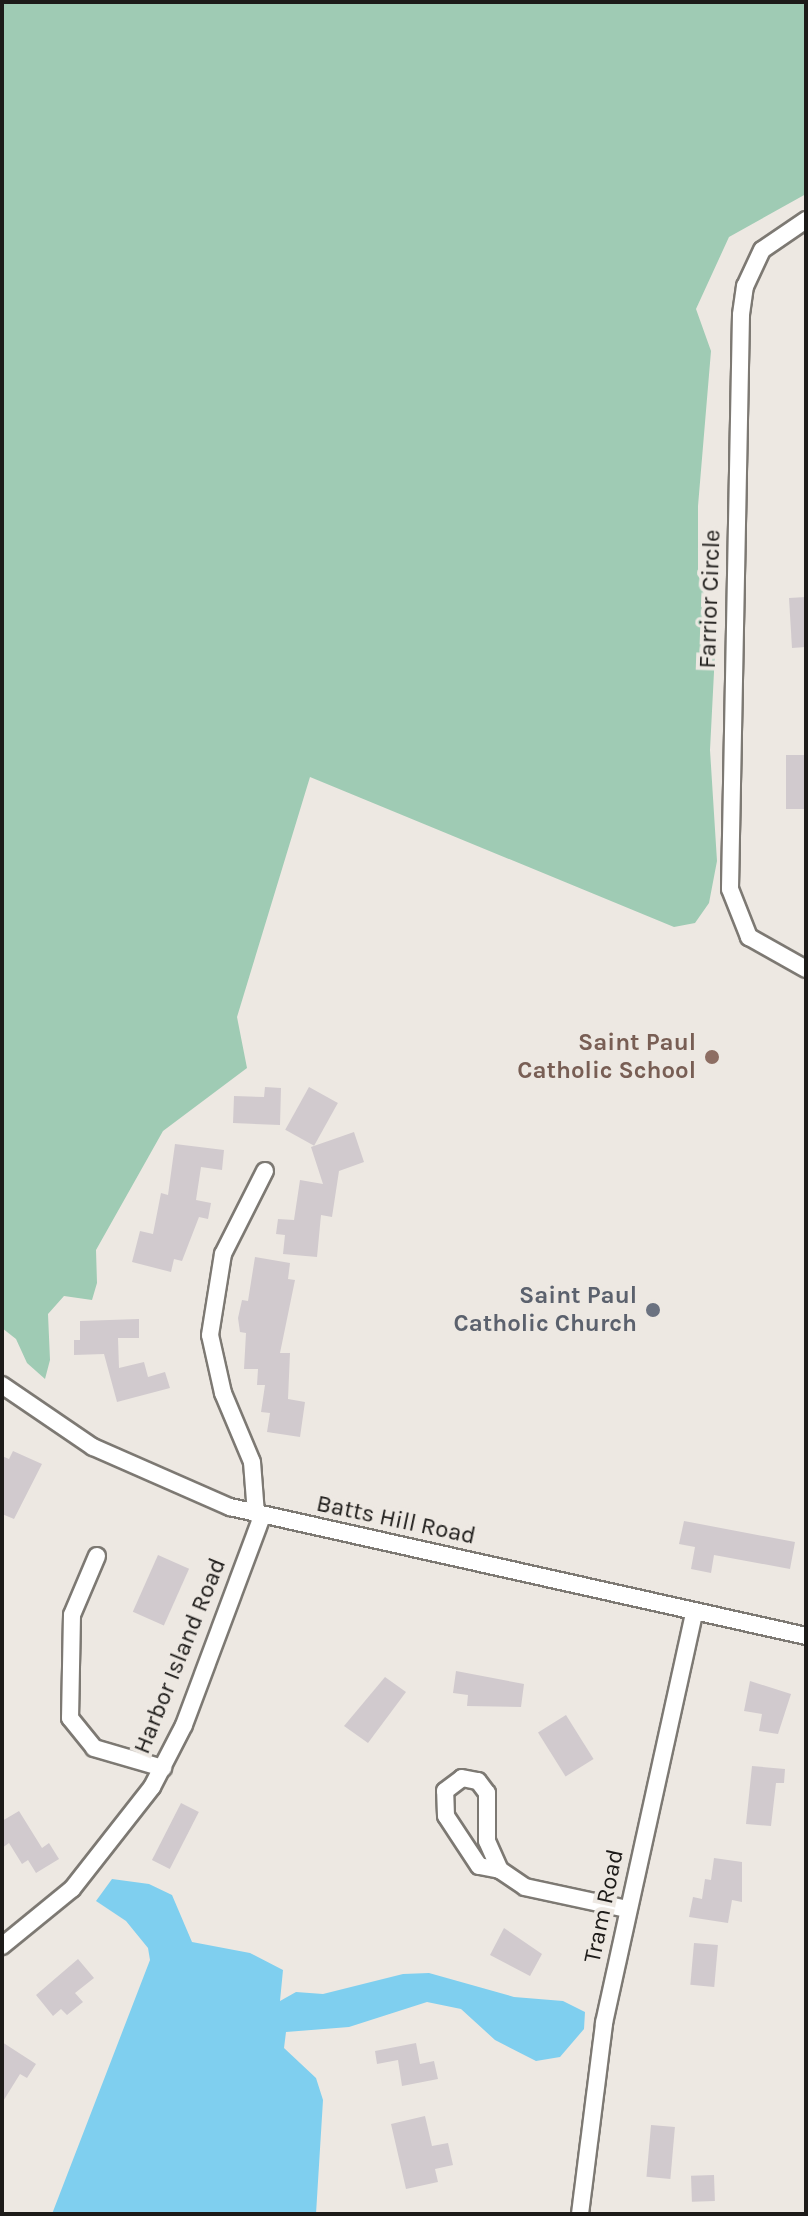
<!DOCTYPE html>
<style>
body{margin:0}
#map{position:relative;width:808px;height:2216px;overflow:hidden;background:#ede8e2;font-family:Karla,sans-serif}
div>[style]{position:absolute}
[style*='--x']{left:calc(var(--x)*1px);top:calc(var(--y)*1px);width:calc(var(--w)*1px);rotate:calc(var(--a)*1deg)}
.green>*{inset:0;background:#9fcbb4}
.water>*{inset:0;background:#7fcfef}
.building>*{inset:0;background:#d1cace;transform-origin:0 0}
.roads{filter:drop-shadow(2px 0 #7d7973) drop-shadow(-2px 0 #7d7973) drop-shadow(0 2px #7d7973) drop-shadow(0 -2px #7d7973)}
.minor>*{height:16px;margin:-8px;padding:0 8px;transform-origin:8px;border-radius:8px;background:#fff}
.dots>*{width:22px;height:22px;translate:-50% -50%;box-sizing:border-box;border:4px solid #ede8e2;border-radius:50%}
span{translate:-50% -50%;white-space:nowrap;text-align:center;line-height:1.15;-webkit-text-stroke:8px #ede8e2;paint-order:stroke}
.street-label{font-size:24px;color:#1d1b19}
.education-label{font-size:24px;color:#785e54;font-weight:700}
.right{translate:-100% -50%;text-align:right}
.worship-label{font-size:24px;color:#5b616d;font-weight:700}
.frame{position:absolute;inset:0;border:4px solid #1d1b19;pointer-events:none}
</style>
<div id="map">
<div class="green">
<i style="clip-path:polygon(2px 2px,806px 2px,806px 194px,729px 237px,696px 309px,711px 351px,698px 506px,698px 574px,716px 633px,710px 750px,717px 861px,709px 903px,695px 923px,674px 927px,310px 777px,237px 1017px,247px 1068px,163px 1131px,96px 1250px,97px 1283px,92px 1300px,64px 1296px,48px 1314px,50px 1360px,45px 1379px,27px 1363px,16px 1339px,2px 1328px)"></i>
</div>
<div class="water">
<i style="clip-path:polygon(112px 1879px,149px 1884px,172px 1895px,192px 1942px,250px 1953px,283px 1970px,280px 2001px,296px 1992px,323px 1994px,403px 1974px,429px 1973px,514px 1997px,563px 2001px,585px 2012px,584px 2029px,560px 2057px,536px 2061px,495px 2040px,461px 2009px,427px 2002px,349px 2027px,286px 2032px,284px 2048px,316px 2078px,323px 2100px,316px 2214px,52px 2214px,150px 1960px,148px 1948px,126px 1921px,96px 1901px)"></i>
</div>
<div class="building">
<i style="clip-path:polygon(806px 597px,806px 647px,792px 648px,789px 598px)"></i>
<i style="left:806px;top:755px;width:54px;height:20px;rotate:90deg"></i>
<i style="clip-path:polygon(265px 1087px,281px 1088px,280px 1125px,233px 1123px,234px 1096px,264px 1097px)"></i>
<i style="left:309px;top:1087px;width:33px;height:49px;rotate:29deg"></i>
<i style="clip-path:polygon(354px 1132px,364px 1162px,339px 1171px,332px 1217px,321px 1215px,317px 1257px,283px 1254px,285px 1235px,276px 1234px,278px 1219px,294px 1220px,300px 1180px,323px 1184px,311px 1147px)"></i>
<i style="clip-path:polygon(175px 1144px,224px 1150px,222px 1170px,201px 1167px,196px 1200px,211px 1203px,208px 1219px,199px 1217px,182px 1261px,174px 1259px,171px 1272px,132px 1262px,140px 1231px,153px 1234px,161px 1193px,168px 1195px)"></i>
<i style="clip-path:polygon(255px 1257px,290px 1263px,288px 1279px,295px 1280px,280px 1353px,290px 1353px,288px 1399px,305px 1402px,300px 1437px,267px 1432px,270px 1413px,261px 1412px,265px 1385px,257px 1385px,258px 1369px,244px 1369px,246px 1333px,240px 1332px,238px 1318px,242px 1300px,248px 1301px)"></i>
<i style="clip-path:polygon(139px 1319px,139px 1338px,118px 1338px,119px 1368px,144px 1362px,148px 1377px,165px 1372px,170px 1388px,117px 1402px,104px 1354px,74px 1355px,74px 1340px,80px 1340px,80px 1321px)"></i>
<i style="clip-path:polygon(13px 1451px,42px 1464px,14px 1519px,2px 1514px,2px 1456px,9px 1459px)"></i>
<i style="clip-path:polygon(684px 1521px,795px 1542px,790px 1569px,714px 1555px,711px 1573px,691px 1569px,695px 1547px,679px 1544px)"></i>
<i style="left:158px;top:1555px;width:34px;height:62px;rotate:24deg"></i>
<i style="clip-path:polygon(456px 1671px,524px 1684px,521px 1707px,467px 1706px,468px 1695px,453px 1693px)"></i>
<i style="clip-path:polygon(385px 1677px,406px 1692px,368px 1743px,344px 1726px)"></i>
<i style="clip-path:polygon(750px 1681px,791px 1694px,778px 1734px,759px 1731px,762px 1714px,744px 1711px)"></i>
<i style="left:566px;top:1715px;width:52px;height:33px;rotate:58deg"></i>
<i style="clip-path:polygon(752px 1766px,785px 1769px,784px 1783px,776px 1783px,771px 1826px,746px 1824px)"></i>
<i style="left:181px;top:1803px;width:20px;height:64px;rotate:27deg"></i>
<i style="clip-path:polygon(19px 1811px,42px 1848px,49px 1843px,59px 1859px,36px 1873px,28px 1860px,22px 1864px,9px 1843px,2px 1848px,2px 1821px)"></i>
<i style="clip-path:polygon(714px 1858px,742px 1862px,742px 1902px,732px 1900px,728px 1923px,689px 1917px,693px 1897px,702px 1899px,705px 1879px,711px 1880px)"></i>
<i style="clip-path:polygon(504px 1928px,542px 1954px,530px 1976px,490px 1955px)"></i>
<i style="left:694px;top:1943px;width:24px;height:42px;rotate:5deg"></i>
<i style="clip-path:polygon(78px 1959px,94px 1978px,75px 1993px,83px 2002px,67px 2015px,61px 2009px,53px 2016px,36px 1995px)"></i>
<i style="clip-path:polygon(2px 2042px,36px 2064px,27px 2078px,20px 2074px,2px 2103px)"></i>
<i style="clip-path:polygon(416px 2043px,420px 2064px,434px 2061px,438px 2079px,402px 2086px,398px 2060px,377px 2064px,375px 2051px)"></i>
<i style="clip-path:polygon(425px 2116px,432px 2146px,448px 2143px,453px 2165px,435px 2169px,438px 2182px,406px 2189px,391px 2124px)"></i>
<i style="left:651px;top:2125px;width:24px;height:52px;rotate:5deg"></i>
<i style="left:714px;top:2175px;width:26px;height:23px;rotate:88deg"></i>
</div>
<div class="roads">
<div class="minor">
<i style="--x:806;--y:220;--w:53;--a:145.7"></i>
<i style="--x:762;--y:250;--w:40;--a:115"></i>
<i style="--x:745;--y:286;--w:29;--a:98"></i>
<i style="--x:741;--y:315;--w:574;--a:91.1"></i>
<i style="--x:730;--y:889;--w:52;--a:68.4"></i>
<i style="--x:749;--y:937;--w:65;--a:29.3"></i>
<i style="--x:2;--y:1385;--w:110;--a:34.3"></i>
<i style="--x:93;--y:1447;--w:150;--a:23.7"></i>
<i style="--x:230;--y:1507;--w:590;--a:12.62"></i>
<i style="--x:256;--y:1514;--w:52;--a:-94.4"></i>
<i style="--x:252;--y:1462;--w:75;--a:-112.8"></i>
<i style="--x:223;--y:1393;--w:59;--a:-102.6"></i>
<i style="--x:210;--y:1335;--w:82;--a:-80.9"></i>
<i style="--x:223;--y:1254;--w:93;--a:-63.2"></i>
<i style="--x:97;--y:1556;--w:64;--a:113"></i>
<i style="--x:72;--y:1615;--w:103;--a:91.1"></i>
<i style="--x:70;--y:1718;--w:38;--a:51"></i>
<i style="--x:94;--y:1748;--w:72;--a:16.2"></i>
<i style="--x:500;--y:1870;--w:21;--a:-169"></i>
<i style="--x:479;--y:1866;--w:60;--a:-123.4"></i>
<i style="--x:446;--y:1816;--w:25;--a:-92"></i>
<i style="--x:445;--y:1791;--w:21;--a:-37"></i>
<i style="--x:462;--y:1778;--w:16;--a:11"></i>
<i style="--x:478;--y:1781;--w:15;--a:53"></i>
<i style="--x:487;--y:1793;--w:48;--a:90"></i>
<i style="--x:487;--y:1841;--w:32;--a:66"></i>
<i style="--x:500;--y:1870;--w:30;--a:34"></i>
<i style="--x:525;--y:1887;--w:104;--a:12.2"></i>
<i style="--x:2;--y:1946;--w:90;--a:-39.2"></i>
<i style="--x:72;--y:1889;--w:130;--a:-51.9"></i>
<i style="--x:152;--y:1787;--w:70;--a:-62.7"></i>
<i style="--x:184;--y:1725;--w:223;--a:-69.5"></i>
<i style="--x:580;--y:2214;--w:193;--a:-82.8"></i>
<i style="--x:604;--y:2023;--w:421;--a:-77.6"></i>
</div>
</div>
<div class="dots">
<i style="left:712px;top:1057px;background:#8d6e63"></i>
<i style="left:653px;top:1310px;background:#6b7280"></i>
</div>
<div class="street-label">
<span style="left:710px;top:599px;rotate:-88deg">Farrior Circle</span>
<span style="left:396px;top:1520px;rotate:12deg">Batts Hill Road</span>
<span style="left:180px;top:1656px;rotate:-68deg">Harbor Island Road</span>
<span style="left:604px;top:1906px;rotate:-78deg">Tram Road</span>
</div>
<div class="education-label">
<span class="right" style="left:696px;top:1057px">Saint Paul<br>Catholic School</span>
</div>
<div class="worship-label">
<span class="right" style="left:637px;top:1310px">Saint Paul<br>Catholic Church</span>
</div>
<div class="frame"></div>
</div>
